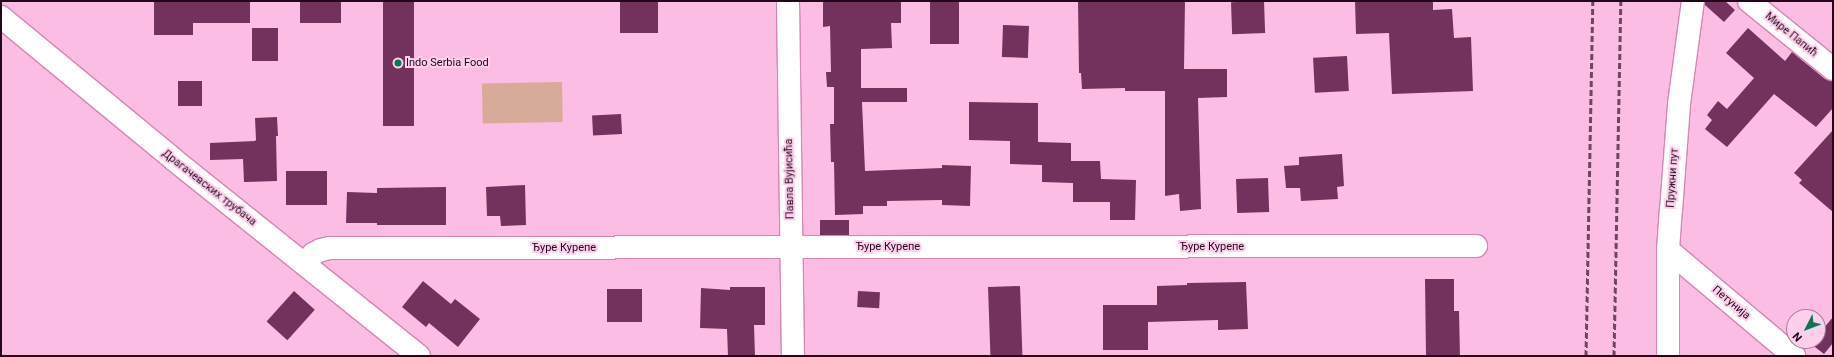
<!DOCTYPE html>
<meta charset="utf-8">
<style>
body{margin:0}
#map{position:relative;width:1834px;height:357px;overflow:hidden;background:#fbbde4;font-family:Roboto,sans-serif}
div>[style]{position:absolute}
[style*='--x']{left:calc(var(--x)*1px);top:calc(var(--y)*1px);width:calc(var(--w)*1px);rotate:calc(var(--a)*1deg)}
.green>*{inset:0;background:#d8aa99;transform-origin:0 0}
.building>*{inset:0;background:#73325e;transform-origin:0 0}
.roads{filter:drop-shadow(1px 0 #d288b7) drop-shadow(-1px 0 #d288b7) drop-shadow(0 1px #d288b7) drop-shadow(0 -1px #d288b7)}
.minor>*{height:22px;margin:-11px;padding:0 11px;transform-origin:11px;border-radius:11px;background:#fff}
.rail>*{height:3px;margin-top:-1.5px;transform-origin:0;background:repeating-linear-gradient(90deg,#6d465f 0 6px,transparent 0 9px)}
.dots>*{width:11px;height:11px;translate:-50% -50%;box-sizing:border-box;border:2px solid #ffd0ed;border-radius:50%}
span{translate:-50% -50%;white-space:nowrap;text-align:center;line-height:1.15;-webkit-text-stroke:4px #ffd0ed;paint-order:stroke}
.street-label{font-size:11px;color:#210719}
.poi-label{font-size:11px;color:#210719}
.left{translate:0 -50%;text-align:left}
.frame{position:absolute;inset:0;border:2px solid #210719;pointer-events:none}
.north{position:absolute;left:1786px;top:309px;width:40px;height:40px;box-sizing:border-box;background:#ffd0ed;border:1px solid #a68098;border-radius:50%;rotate:228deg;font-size:11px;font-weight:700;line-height:16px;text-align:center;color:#210719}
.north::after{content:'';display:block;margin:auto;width:14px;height:18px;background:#0c7650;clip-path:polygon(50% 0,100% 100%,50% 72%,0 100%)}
</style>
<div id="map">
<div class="green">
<i style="left:562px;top:82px;width:40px;height:80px;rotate:89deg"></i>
</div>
<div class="building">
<i style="clip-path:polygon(154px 1px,250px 1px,250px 23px,193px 23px,193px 35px,154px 35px)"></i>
<i style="left:300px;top:1px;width:41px;height:22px"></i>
<i style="left:383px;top:1px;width:31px;height:125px"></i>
<i style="left:620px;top:1px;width:38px;height:32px"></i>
<i style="clip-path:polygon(823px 1px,901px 1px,901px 23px,891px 23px,892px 48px,861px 49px,861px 88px,907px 88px,907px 102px,862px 102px,865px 171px,942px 168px,942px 165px,971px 166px,970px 206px,942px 205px,942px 200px,887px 201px,887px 206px,863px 206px,863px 214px,835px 215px,834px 162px,831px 162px,830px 124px,834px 124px,834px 87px,827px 87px,826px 72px,831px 72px,830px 26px,823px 27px)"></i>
<i style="left:930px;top:1px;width:29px;height:43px"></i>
<i style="clip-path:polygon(1078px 1px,1185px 1px,1184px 69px,1227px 69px,1227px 97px,1198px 98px,1201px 209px,1180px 211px,1179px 194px,1165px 196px,1165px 91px,1125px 91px,1125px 88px,1082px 89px,1081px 73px,1079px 73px)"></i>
<i style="left:1264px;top:1px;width:32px;height:33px;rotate:88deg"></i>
<i style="clip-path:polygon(1355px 1px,1433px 1px,1433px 10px,1452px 9px,1454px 38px,1471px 37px,1473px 91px,1392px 94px,1389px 33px,1356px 34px)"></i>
<i style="clip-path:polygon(1705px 1px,1725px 1px,1735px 10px,1724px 22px,1705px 5px)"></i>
<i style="left:1003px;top:25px;width:26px;height:32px;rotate:2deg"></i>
<i style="left:278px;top:28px;width:33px;height:26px;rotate:90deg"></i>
<i style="clip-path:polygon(1748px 28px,1785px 61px,1792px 52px,1825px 79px,1833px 81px,1833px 108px,1816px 127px,1774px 94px,1727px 147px,1705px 129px,1712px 120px,1707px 115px,1718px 101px,1727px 109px,1754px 78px,1726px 53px)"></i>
<i style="left:1347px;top:56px;width:35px;height:34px;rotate:87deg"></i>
<i style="left:202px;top:81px;width:25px;height:24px;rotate:90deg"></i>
<i style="clip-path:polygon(969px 102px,1038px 103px,1038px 142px,1071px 143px,1071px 161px,1100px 161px,1101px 179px,1136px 180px,1135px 220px,1110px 220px,1110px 202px,1073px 202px,1073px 183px,1042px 182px,1042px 165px,1010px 164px,1010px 141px,969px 140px)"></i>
<i style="left:621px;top:114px;width:20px;height:29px;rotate:87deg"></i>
<i style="clip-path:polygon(277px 117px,278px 136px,276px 136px,277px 181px,244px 182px,243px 159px,210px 160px,210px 143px,255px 141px,256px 140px,255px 118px)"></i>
<i style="clip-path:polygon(1833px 130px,1833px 212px,1799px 183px,1802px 180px,1794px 173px)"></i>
<i style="clip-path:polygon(1342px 154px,1344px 186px,1337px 187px,1338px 199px,1301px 201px,1300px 188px,1286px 188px,1284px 166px,1299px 165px,1299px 157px)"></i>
<i style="left:286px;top:171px;width:41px;height:34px"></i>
<i style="left:1268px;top:178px;width:34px;height:32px;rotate:88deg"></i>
<i style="clip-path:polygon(525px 185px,526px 225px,501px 226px,500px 216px,487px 216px,486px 187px)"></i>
<i style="clip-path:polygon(446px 187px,446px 225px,377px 225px,377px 223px,346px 223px,347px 192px,377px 193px,377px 188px)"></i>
<i style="left:820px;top:220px;width:29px;height:15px"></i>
<i style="clip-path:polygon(1425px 279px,1454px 279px,1454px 311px,1459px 311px,1460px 356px,1426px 356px)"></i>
<i style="clip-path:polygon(423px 281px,451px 304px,455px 299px,480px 319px,458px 347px,429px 323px,426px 327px,402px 307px)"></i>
<i style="clip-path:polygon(1246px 282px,1248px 329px,1218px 330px,1218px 320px,1148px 322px,1148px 350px,1103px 350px,1103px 305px,1157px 305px,1157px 286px,1187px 285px,1187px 283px)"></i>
<i style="left:1020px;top:286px;width:70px;height:32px;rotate:88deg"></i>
<i style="clip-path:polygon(730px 287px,765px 287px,765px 325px,754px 325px,755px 356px,728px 356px,727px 329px,700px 328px,701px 288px,730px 290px)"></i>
<i style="left:607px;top:289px;width:35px;height:33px"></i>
<i style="left:294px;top:291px;width:28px;height:41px;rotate:42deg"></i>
<i style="left:858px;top:291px;width:22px;height:16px;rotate:3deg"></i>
<i style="clip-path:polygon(1833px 317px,1833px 343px,1824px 354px,1811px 344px,1813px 341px,1818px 341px,1818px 335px)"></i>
</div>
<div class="roads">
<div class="minor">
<i style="--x:788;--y:1;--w:355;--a:89.2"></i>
<i style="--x:1749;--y:1;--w:108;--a:39"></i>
<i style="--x:1;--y:17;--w:223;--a:39.5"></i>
<i style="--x:173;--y:159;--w:315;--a:38.7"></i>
<i style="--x:1668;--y:250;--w:165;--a:40.1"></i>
<i style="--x:305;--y:264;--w:13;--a:-51"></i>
<i style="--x:313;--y:254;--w:9;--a:-27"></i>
<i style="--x:321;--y:250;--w:9;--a:-13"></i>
<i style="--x:330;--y:248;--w:1146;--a:-0.1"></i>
<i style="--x:1668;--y:356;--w:106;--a:-90"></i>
<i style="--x:1668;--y:250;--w:39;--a:-86"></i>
<i style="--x:1671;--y:211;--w:107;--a:-85.7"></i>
<i style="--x:1679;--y:104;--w:104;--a:-82.3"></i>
</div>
</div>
<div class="rail">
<i style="--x:1586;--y:356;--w:355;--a:-88.9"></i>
<i style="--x:1614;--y:356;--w:355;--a:-88.9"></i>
</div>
<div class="dots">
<i style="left:398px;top:63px;background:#0c7650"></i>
</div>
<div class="street-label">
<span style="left:1791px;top:35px;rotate:39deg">Мире Папић</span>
<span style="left:1673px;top:178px;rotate:-86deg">Пружни пут</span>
<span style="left:790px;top:179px;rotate:-91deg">Павла Вујисића</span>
<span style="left:209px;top:188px;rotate:38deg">Драгачевских трубача</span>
<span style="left:888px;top:247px">Ђуре Курепе</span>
<span style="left:1212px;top:247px">Ђуре Курепе</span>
<span style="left:564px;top:248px">Ђуре Курепе</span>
<span style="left:1731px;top:303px;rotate:40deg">Петунија</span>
</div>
<div class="poi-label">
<span class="left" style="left:406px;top:63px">Indo Serbia Food</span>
</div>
<div class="frame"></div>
<div class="north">N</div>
</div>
